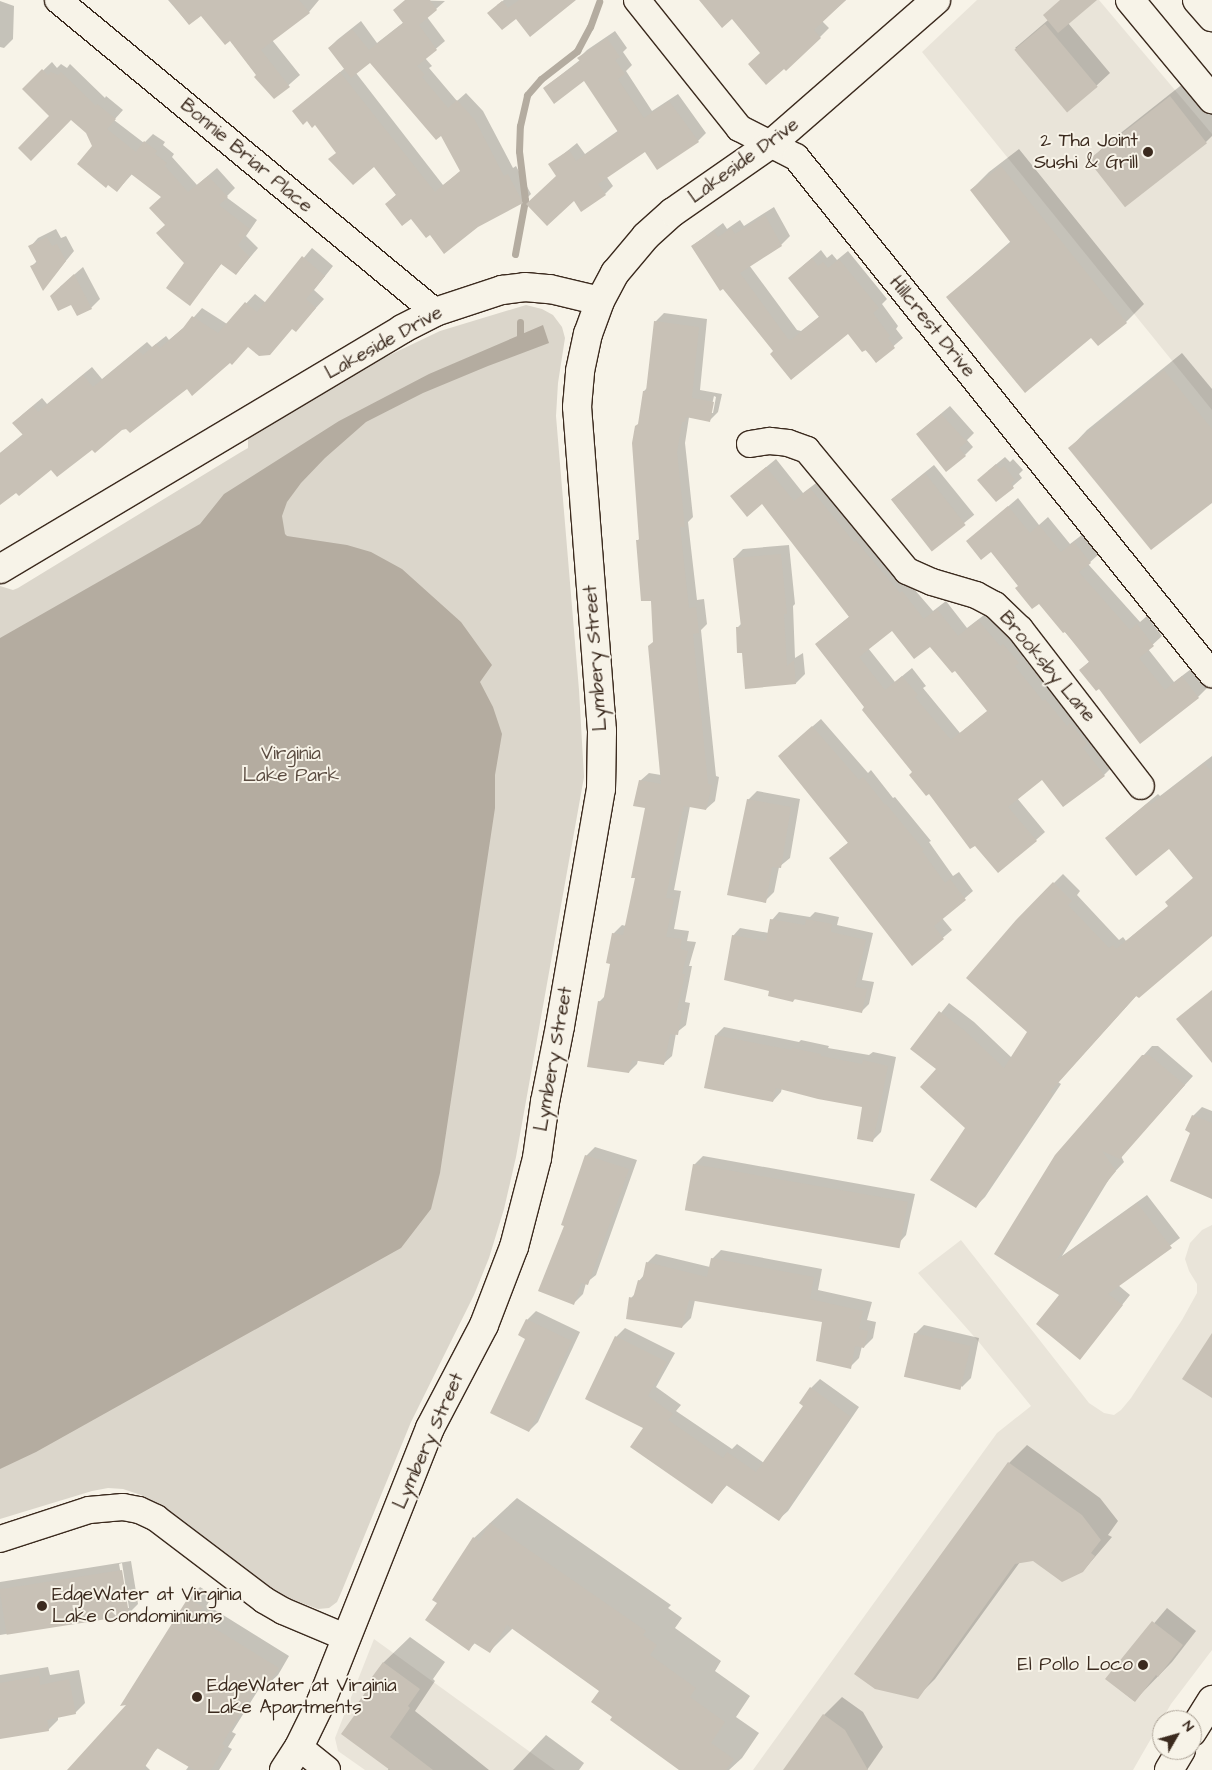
<!DOCTYPE html>
<style>
body{margin:0}
#map{position:relative;width:1212px;height:1770px;overflow:hidden;background:#f7f3e8;font-family:"Architects Daughter",sans-serif}
div>[style]{position:absolute}
[style*='--x']{left:calc(var(--x)*1px);top:calc(var(--y)*1px);width:calc(var(--w)*1px);rotate:calc(var(--a)*1deg)}
.built>*{inset:0;background:#e9e4d9}
.green>*{inset:0;background:#dbd6cb}
.water>*{inset:0;background:#b4aca0}
.shadow>*{inset:0;background:#0003;transform-origin:0 0}
.stream>*{height:7px;margin:-3.5px;padding:0 3.5px;transform-origin:3.5px;border-radius:3.5px;background:#b4aca0}
.building>*{inset:0;background:#c8c1b6;transform-origin:0 0}
.roads{filter:drop-shadow(1px 0 #3b2a1e) drop-shadow(-1px 0 #3b2a1e) drop-shadow(0 1px #3b2a1e) drop-shadow(0 -1px #3b2a1e)}
.minor>*{height:26px;margin:-13px;padding:0 13px;transform-origin:13px;border-radius:13px;background:#f7f3e8}
.tertiary>*{height:28px;margin:-14px;padding:0 14px;transform-origin:14px;border-radius:14px;background:#f7f3e8}
.secondary>*{height:28px;margin:-14px;padding:0 14px;transform-origin:14px;border-radius:14px;background:#f7f3e8}
.primary>*{height:28px;margin:-14px;padding:0 14px;transform-origin:14px;border-radius:14px;background:#f7f3e8}
.dots>*{width:14px;height:14px;translate:-50% -50%;box-sizing:border-box;border:2px solid #f7f3e8;border-radius:50%}
span{translate:-50% -50%;white-space:nowrap;text-align:center;line-height:1.15;-webkit-text-stroke:4px #f7f3e8;paint-order:stroke}
.poi-label{font-size:19px;color:#3b2a1e}
.right{translate:-100% -50%;text-align:right}
.left{translate:0 -50%;text-align:left}
.street-label{font-size:19px;color:#3b2a1e}
.park-label{font-size:19px;color:#5b4c41}
.north{position:absolute;left:1152px;top:1710px;width:50px;height:50px;box-sizing:border-box;background:#f7f3e8;border:1px solid #aca397;border-radius:50%;rotate:52deg;font-size:14px;font-weight:700;line-height:20px;text-align:center;color:#3b2a1e}
.north::after{content:'';display:block;margin:auto;width:18px;height:22px;background:#3b2a1e;clip-path:polygon(50% 0,100% 100%,50% 72%,0 100%)}
</style>
<div id="map">
<div class="built">
<i style="clip-path:polygon(977px 0,1099px 0,1212px 134px,1212px 410px,922px 52px)"></i>
<i style="clip-path:polygon(1212px 1225px,1212px 1650px,1171px 1704px,1133px 1770px,753px 1770px,997px 1433px,1031px 1406px,978px 1341px,918px 1273px,961px 1240px,1089px 1403px,1104px 1413px,1114px 1415px,1121px 1410px,1131px 1398px,1182px 1320px,1197px 1293px,1197px 1284px,1189px 1271px,1185px 1259px,1190px 1243px,1202px 1230px)"></i>
<i style="clip-path:polygon(374px 1639px,555px 1770px,365px 1770px,338px 1751px,335px 1738px)"></i>
</div>
<div class="green">
<i style="clip-path:polygon(526px 305px,542px 309px,553px 315px,562px 327px,565px 338px,558px 383px,556px 416px,579px 690px,584px 777px,516px 1157px,504px 1209px,489px 1258px,474px 1295px,411px 1422px,341px 1593px,337px 1602px,329px 1608px,318px 1609px,280px 1595px,157px 1504px,141px 1495px,123px 1489px,108px 1488px,92px 1491px,0 1519px,0 586px,13px 590px,18px 588px,241px 452px,248px 448px,248px 436px,373px 363px,440px 331px)"></i>
</div>
<div class="water">
<i style="clip-path:polygon(543px 325px,549px 343px,488px 366px,423px 393px,366px 422px,325px 458px,301px 483px,287px 502px,282px 516px,285px 534px,287px 536px,347px 545px,371px 552px,402px 569px,461px 622px,492px 665px,480px 682px,493px 707px,502px 734px,495px 775px,495px 808px,440px 1173px,431px 1209px,401px 1248px,36px 1452px,0 1469px,0 638px,200px 524px,224px 494px,339px 421px,429px 374px)"></i>
</div>
<div class="shadow">
<i style="clip-path:polygon(168px 0,319px 0,309px 12px,272px 40px,300px 75px,274px 98px,230px 40px,201px 14px,189px 24px)"></i>
<i style="clip-path:polygon(evenodd,405px 0,445px 1px,427px 17px,445px 41px,425px 58px,432px 66px,429px 68px,457px 101px,466px 93px,483px 111px,513px 168px,516px 166px,531px 194px,523px 202px,478px 226px,430px 233px,411px 217px,387px 204px,397px 194px,374px 166px,337px 152px,315px 124px,293px 111px,345px 68px,329px 48px,337px 40px,361px 21px,377px 43px,404px 22px,405px 0,370px 62px,442px 134px,461px 171px,443px 185px,356px 73px,370px 62px)"></i>
<i style="clip-path:polygon(504px 0,572px 0,516px 17px,497px 5px)"></i>
<i style="clip-path:polygon(701px 0,846px 0,822px 21px,829px 28px,820px 37px,762px 53px,732px 18px)"></i>
<i style="clip-path:polygon(1061px 0,1095px 0,1068px 23px,1110px 73px,1096px 86px,1015px 48px,1048px 20px)"></i>
<i style="clip-path:polygon(0 1px,14px 6px,13px 39px,4px 48px,0 47px)"></i>
<i style="clip-path:polygon(615px 31px,627px 48px,623px 52px,632px 65px,626px 71px,652px 111px,678px 94px,706px 133px,698px 141px,645px 150px,606px 176px,613px 186px,605px 194px,558px 176px,550px 165px,577px 143px,585px 154px,619px 130px,585px 80px,544px 88px,580px 60px,579px 58px,587px 50px)"></i>
<i style="clip-path:polygon(52px 62px,57px 68px,61px 64px,67px 68px,70px 64px,105px 98px,106px 96px,123px 110px,114px 120px,144px 143px,153px 134px,165px 142px,163px 145px,174px 154px,172px 157px,197px 185px,217px 168px,235px 188px,226px 197px,257px 220px,246px 236px,258px 248px,236px 274px,222px 263px,190px 304px,186px 263px,166px 225px,162px 197px,133px 173px,117px 191px,87px 132px,71px 118px,51px 116px,24px 89px)"></i>
<i style="clip-path:polygon(1189px 79px,1212px 109px,1212px 136px,1206px 142px,1090px 160px,1108px 143px)"></i>
<i style="clip-path:polygon(1019px 149px,1144px 304px,1126px 322px,1098px 344px,1092px 336px,948px 297px,1011px 241px,971px 190px,989px 172px)"></i>
<i style="clip-path:polygon(774px 207px,790px 236px,781px 245px,749px 265px,797px 330px,801px 331px,820px 316px,789px 278px,821px 250px,827px 258px,832px 254px,837px 260px,848px 251px,887px 299px,882px 304px,898px 326px,896px 329px,903px 338px,876px 361px,848px 332px,774px 351px,692px 246px,723px 223px,727px 229px,740px 220px,744px 226px)"></i>
<i style="clip-path:polygon(56px 229px,61px 238px,66px 236px,74px 251px,43px 289px,32px 266px,37px 261px,30px 247px,38px 238px)"></i>
<i style="clip-path:polygon(312px 248px,333px 266px,314px 290px,324px 299px,296px 330px,293px 328px,248px 346px,230px 362px,92px 448px,51px 468px,0 504px,0 453px,23px 434px,14px 423px,23px 414px,42px 398px,47px 404px,92px 367px,102px 379px,147px 342px,152px 347px,166px 336px,169px 340px,187px 325px,202px 308px,227px 324px,255px 294px,266px 303px)"></i>
<i style="clip-path:polygon(83px 267px,100px 299px,91px 308px,71px 303px,60px 287px)"></i>
<i style="clip-path:polygon(evenodd,664px 313px,707px 319px,700px 390px,722px 394px,718px 412px,709px 421px,689px 417px,685px 443px,693px 517px,688px 522px,697px 600px,704px 599px,707px 624px,701px 630px,716px 776px,719px 777px,715px 801px,706px 809px,690px 806px,674px 890px,681px 891px,674px 929px,689px 931px,687px 941px,696px 942px,689px 966px,692px 966px,685px 1002px,690px 1003px,686px 1025px,676px 1033px,672px 1056px,663px 1064px,638px 1060px,637px 1064px,629px 1072px,599px 1002px,605px 996px,612px 963px,613px 934px,622px 925px,626px 926px,636px 877px,646px 807px,640px 781px,649px 773px,661px 775px,652px 599px,637px 541px,640px 538px,639px 424px,644px 391px,647px 388px,655px 322px,664px 313px,714px 396px,716px 397px,713px 413px,710px 413px,714px 396px)"></i>
<i style="clip-path:polygon(1182px 353px,1212px 389px,1212px 501px,1070px 448px,1087px 430px)"></i>
<i style="clip-path:polygon(950px 406px,974px 433px,967px 440px,973px 447px,965px 455px,917px 434px)"></i>
<i style="clip-path:polygon(1005px 457px,1010px 462px,1013px 459px,1023px 470px,1019px 474px,1022px 478px,996px 501px,988px 471px)"></i>
<i style="clip-path:polygon(evenodd,776px 459px,803px 493px,820px 480px,933px 611px,946px 601px,967px 628px,988px 612px,1009px 638px,1013px 636px,1027px 653px,1023px 657px,1052px 693px,1054px 691px,1113px 766px,1104px 775px,1043px 778px,1017px 798px,1045px 832px,1036px 840px,975px 844px,914px 771px,816px 644px,850px 616px,762px 502px,741px 488px,776px 459px,892px 629px,930px 645px,955px 669px,988px 711px,960px 733px,923px 688px,926px 686px,912px 668px,895px 682px,868px 648px,892px 629px)"></i>
<i style="left:934px;top:465px;width:64px;height:55px;rotate:51deg"></i>
<i style="clip-path:polygon(1018px 498px,1039px 525px,1048px 517px,1070px 544px,1083px 534px,1099px 554px,1088px 564px,1140px 622px,1147px 616px,1162px 636px,1148px 649px,1174px 682px,1191px 669px,1207px 688px,1198px 697px,1099px 687px,1080px 670px,1090px 661px,1039px 602px,1019px 586px,991px 551px,968px 541px)"></i>
<i style="clip-path:polygon(789px 545px,795px 604px,793px 606px,795px 658px,803px 653px,805px 674px,796px 683px,743px 652px,737px 628px,742px 623px,734px 558px,743px 549px)"></i>
<i style="clip-path:polygon(821px 719px,868px 773px,871px 770px,893px 798px,895px 797px,931px 841px,929px 842px,953px 876px,959px 872px,973px 891px,942px 918px,952px 930px,912px 964px,839px 850px,849px 842px,779px 756px)"></i>
<i style="clip-path:polygon(1212px 756px,1212px 934px,1137px 995px,1058px 1082px,1061px 1084px,985px 1197px,976px 1206px,967px 1128px,938px 1069px,912px 1049px,949px 1003px,974px 1022px,1012px 1058px,1029px 1032px,1017px 920px,1063px 874px,1080px 891px,1077px 895px,1119px 940px,1123px 937px,1126px 941px,1169px 906px,1194px 877px,1169px 847px,1116px 829px,1158px 794px,1160px 796px)"></i>
<i style="clip-path:polygon(757px 791px,800px 799px,790px 858px,779px 867px,774px 892px,765px 901px,748px 800px)"></i>
<i style="clip-path:polygon(779px 912px,810px 917px,815px 912px,839px 917px,837px 925px,873px 933px,862px 980px,874px 982px,869px 1004px,861px 1012px,796px 998px,793px 1001px,770px 990px,733px 936px,740px 928px,769px 933px,772px 920px)"></i>
<i style="clip-path:polygon(724px 1027px,799px 1042px,801px 1040px,829px 1046px,828px 1048px,869px 1055px,873px 1052px,896px 1057px,881px 1132px,873px 1140px,863px 1106px,782px 1088px,781px 1092px,773px 1101px,716px 1035px)"></i>
<i style="clip-path:polygon(1152px 1046px,1158px 1046px,1193px 1076px,1121px 1156px,1124px 1162px,1111px 1176px,1062px 1256px,1147px 1195px,1180px 1238px,1118px 1285px,1130px 1295px,1080px 1358px,1061px 1294px,996px 1254px,1143px 1056px)"></i>
<i style="clip-path:polygon(1202px 1107px,1212px 1111px,1212px 1198px,1192px 1132px,1193px 1116px)"></i>
<i style="clip-path:polygon(595px 1147px,637px 1160px,596px 1275px,586px 1283px,583px 1294px,574px 1303px,565px 1225px,586px 1156px)"></i>
<i style="clip-path:polygon(703px 1156px,915px 1194px,906px 1235px,898px 1244px,694px 1165px)"></i>
<i style="clip-path:polygon(721px 1250px,822px 1269px,818px 1290px,872px 1302px,867px 1320px,876px 1322px,873px 1338px,864px 1347px,862px 1346px,859px 1358px,850px 1367px,824px 1321px,695px 1300px,691px 1318px,682px 1327px,631px 1298px,636px 1293px,639px 1281px,644px 1275px,647px 1263px,656px 1254px,710px 1267px,712px 1259px)"></i>
<i style="clip-path:polygon(536px 1311px,580px 1332px,538px 1422px,529px 1431px,527px 1320px)"></i>
<i style="clip-path:polygon(924px 1325px,979px 1338px,971px 1378px,962px 1387px,915px 1334px)"></i>
<i style="clip-path:polygon(625px 1328px,675px 1353px,656px 1387px,681px 1405px,676px 1411px,732px 1449px,737px 1444px,764px 1463px,805px 1405px,811px 1388px,820px 1379px,859px 1407px,788px 1511px,779px 1519px,728px 1484px,712px 1502px,645px 1428px,616px 1337px)"></i>
<i style="clip-path:polygon(1027px 1445px,1100px 1498px,1118px 1521px,1108px 1535px,1112px 1537px,1083px 1571px,1033px 1559px,1020px 1562px,935px 1679px,917px 1697px,1009px 1463px)"></i>
<i style="clip-path:polygon(517px 1498px,671px 1605px,668px 1608px,682px 1618px,675px 1628px,721px 1661px,715px 1671px,750px 1696px,736px 1717px,759px 1733px,742px 1758px,729px 1770px,682px 1770px,614px 1717px,601px 1691px,513px 1628px,490px 1651px,476px 1642px,469px 1649px,439px 1602px,434px 1600px,474px 1538px)"></i>
<i style="clip-path:polygon(evenodd,131px 1561px,138px 1604px,128px 1614px,0 1635px,0 1582px,131px 1561px,122px 1563px,129px 1608px,127px 1608px,119px 1564px,122px 1563px)"></i>
<i style="clip-path:polygon(200px 1587px,213px 1595px,207px 1605px,289px 1656px,278px 1675px,266px 1686px,262px 1684px,232px 1732px,236px 1734px,228px 1747px,232px 1749px,219px 1770px,186px 1770px,189px 1766px,159px 1747px,152px 1754px,130px 1703px,189px 1599px)"></i>
<i style="clip-path:polygon(1167px 1608px,1196px 1631px,1172px 1662px,1134px 1701px,1107px 1679px)"></i>
<i style="clip-path:polygon(410px 1637px,445px 1662px,433px 1679px,435px 1681px,415px 1711px,489px 1770px,388px 1770px,389px 1768px,358px 1712px,369px 1690px,366px 1688px,384px 1662px)"></i>
<i style="clip-path:polygon(48px 1667px,50px 1675px,79px 1670px,85px 1703px,75px 1713px,58px 1716px,58px 1720px,48px 1730px,0 1738px,0 1675px)"></i>
<i style="clip-path:polygon(842px 1697px,863px 1712px,883px 1747px,867px 1770px,784px 1770px,824px 1715px)"></i>
<i style="clip-path:polygon(107px 1729px,150px 1770px,68px 1770px)"></i>
<i style="clip-path:polygon(546px 1735px,584px 1763px,579px 1770px,513px 1770px)"></i>
</div>
<div class="stream">
<i style="--x:515;--y:254;--w:55;--a:-79.5"></i>
<i style="--x:525;--y:200;--w:49;--a:-97"></i>
<i style="--x:519;--y:151;--w:25;--a:-88"></i>
<i style="--x:520;--y:126;--w:32;--a:-77"></i>
<i style="--x:527;--y:95;--w:21;--a:-49"></i>
<i style="--x:541;--y:79;--w:46;--a:-37.9"></i>
<i style="--x:577;--y:51;--w:27;--a:-62"></i>
<i style="--x:590;--y:27;--w:27;--a:-70"></i>
<i style="--x:520;--y:322;--w:13;--a:90"></i>
</div>
<div class="building">
<i style="clip-path:polygon(169px 0,299px 0,310px 13px,261px 50px,290px 87px,274px 99px,254px 77px,256px 75px,230px 41px,225px 45px,201px 16px,189px 25px)"></i>
<i style="clip-path:polygon(405px 0,430px 0,437px 10px,419px 25px,437px 50px,417px 66px,425px 75px,422px 77px,448px 108px,457px 100px,475px 120px,504px 176px,508px 174px,523px 203px,478px 227px,444px 254px,430px 235px,426px 238px,411px 219px,402px 226px,385px 204px,396px 195px,374px 167px,353px 185px,328px 159px,336px 153px,315px 125px,312px 128px,307px 121px,303px 125px,292px 111px,340px 72px,435px 192px,460px 171px,441px 136px,436px 140px,370px 63px,351px 78px,328px 48px,352px 29px,369px 50px,403px 23px,393px 10px)"></i>
<i style="clip-path:polygon(519px 0,576px 0,530px 37px,516px 19px,502px 30px,487px 13px,502px 1px,508px 8px)"></i>
<i style="clip-path:polygon(699px 0,846px 0,814px 30px,821px 38px,786px 71px,784px 69px,766px 85px,748px 64px,760px 53px,732px 19px,722px 28px)"></i>
<i style="clip-path:polygon(1060px 0,1097px 0,1058px 33px,1043px 15px)"></i>
<i style="left:1045px;top:24px;width:82px;height:40px;rotate:50deg"></i>
<i style="clip-path:polygon(607px 38px,620px 57px,615px 60px,625px 74px,618px 79px,644px 118px,669px 101px,699px 142px,657px 170px,645px 152px,598px 184px,606px 195px,581px 212px,574px 201px,547px 226px,526px 204px,556px 176px,548px 164px,569px 150px,576px 161px,618px 132px,584px 81px,554px 104px,543px 88px,580px 61px,577px 58px)"></i>
<i style="clip-path:polygon(42px 69px,48px 75px,51px 72px,58px 75px,61px 72px,96px 106px,97px 104px,116px 119px,107px 129px,136px 152px,144px 141px,157px 151px,155px 154px,167px 163px,165px 166px,188px 192px,208px 176px,228px 197px,219px 205px,250px 229px,238px 245px,250px 257px,236px 275px,221px 264px,190px 306px,166px 288px,184px 263px,156px 233px,165px 225px,149px 208px,161px 197px,131px 174px,117px 192px,108px 185px,106px 188px,77px 164px,92px 146px,86px 133px,71px 120px,31px 161px,18px 148px,49px 116px,22px 89px)"></i>
<i style="left:1170px;top:96px;width:60px;height:104px;rotate:52deg"></i>
<i style="clip-path:polygon(1001px 166px,1127px 323px,1098px 346px,1091px 338px,1025px 393px,946px 297px,1011px 243px,970px 190px)"></i>
<i style="clip-path:polygon(765px 215px,782px 246px,740px 273px,788px 339px,791px 340px,819px 317px,788px 278px,812px 258px,818px 266px,823px 262px,828px 268px,839px 259px,879px 308px,873px 313px,890px 336px,888px 338px,895px 348px,876px 363px,866px 350px,862px 352px,848px 334px,791px 380px,770px 354px,773px 351px,723px 289px,720px 291px,691px 246px,714px 231px,718px 237px,731px 228px,735px 234px)"></i>
<i style="clip-path:polygon(47px 237px,52px 246px,57px 244px,66px 261px,43px 291px,30px 266px,37px 263px,28px 246px)"></i>
<i style="clip-path:polygon(302px 256px,325px 276px,306px 299px,316px 308px,296px 332px,292px 329px,270px 355px,259px 356px,248px 347px,232px 365px,230px 363px,192px 396px,187px 389px,130px 433px,126px 429px,122px 430px,95px 453px,92px 450px,57px 477px,51px 470px,19px 496px,16px 493px,0 505px,0 453px,23px 435px,12px 423px,33px 406px,38px 412px,83px 375px,93px 387px,138px 350px,143px 355px,156px 344px,160px 348px,183px 328px,192px 316px,218px 333px,245px 302px,257px 312px)"></i>
<i style="clip-path:polygon(74px 274px,92px 309px,77px 316px,71px 305px,58px 311px,50px 296px)"></i>
<i style="clip-path:polygon(654px 321px,699px 327px,692px 398px,714px 402px,710px 422px,686px 417px,685px 422px,682px 422px,677px 452px,685px 527px,680px 527px,689px 608px,696px 607px,699px 633px,693px 634px,708px 784px,712px 785px,706px 810px,684px 806px,683px 812px,681px 811px,682px 814px,666px 898px,674px 899px,666px 937px,682px 939px,680px 949px,688px 951px,682px 974px,685px 974px,677px 1010px,682px 1011px,678px 1035px,670px 1034px,664px 1065px,632px 1060px,629px 1073px,587px 1067px,598px 1001px,603px 1002px,610px 964px,606px 963px,612px 933px,623px 935px,635px 878px,631px 878px,645px 808px,633px 806px,639px 780px,661px 784px,648px 646px,653px 642px,651px 601px,641px 601px,636px 540px,639px 540px,632px 443px,635px 426px,638px 424px,643px 391px,646px 391px)"></i>
<i style="clip-path:polygon(1164px 370px,1212px 429px,1212px 503px,1151px 550px,1068px 448px)"></i>
<i style="clip-path:polygon(941px 414px,967px 442px,959px 448px,966px 456px,946px 472px,916px 434px)"></i>
<i style="clip-path:polygon(996px 464px,1000px 469px,1004px 466px,1015px 480px,1011px 483px,1014px 488px,996px 502px,977px 480px)"></i>
<i style="clip-path:polygon(evenodd,766px 467px,794px 501px,810px 488px,854px 542px,856px 541px,900px 593px,902px 591px,924px 619px,937px 609px,958px 636px,978px 620px,1000px 646px,1003px 644px,1019px 663px,1015px 666px,1043px 701px,1045px 699px,1067px 726px,1070px 723px,1087px 744px,1083px 748px,1105px 776px,1063px 807px,1042px 780px,1008px 807px,1037px 841px,998px 873px,975px 846px,970px 849px,929px 794px,926px 796px,909px 775px,912px 772px,862px 710px,864px 707px,815px 644px,849px 617px,762px 504px,747px 517px,730px 496px,766px 467px,892px 631px,914px 659px,930px 647px,952px 673px,955px 671px,987px 711px,951px 740px,915px 697px,918px 695px,902px 676px,885px 690px,859px 657px,892px 631px)"></i>
<i style="left:925px;top:473px;width:66px;height:43px;rotate:52deg"></i>
<i style="clip-path:polygon(1008px 506px,1030px 533px,1039px 525px,1061px 552px,1074px 542px,1091px 563px,1079px 572px,1130px 630px,1137px 624px,1154px 646px,1139px 658px,1165px 690px,1182px 676px,1199px 698px,1140px 744px,1099px 689px,1096px 691px,1079px 670px,1089px 662px,1065px 632px,1063px 633px,1039px 604px,1032px 609px,1015px 588px,1018px 586px,991px 552px,981px 560px,966px 541px)"></i>
<i style="clip-path:polygon(781px 554px,787px 614px,784px 614px,787px 666px,794px 660px,796px 684px,745px 689px,742px 653px,737px 653px,736px 627px,741px 627px,733px 558px)"></i>
<i style="clip-path:polygon(812px 726px,859px 780px,863px 777px,885px 805px,886px 804px,924px 850px,922px 851px,945px 883px,950px 879px,966px 900px,934px 926px,944px 939px,912px 966px,829px 858px,848px 843px,778px 756px)"></i>
<i style="clip-path:polygon(1204px 763px,1212px 772px,1212px 936px,1139px 998px,1136px 996px,1050px 1092px,1053px 1094px,976px 1208px,930px 1180px,965px 1128px,920px 1087px,936px 1069px,910px 1049px,939px 1011px,965px 1031px,1004px 1068px,1027px 1032px,966px 978px,1016px 920px,1053px 882px,1072px 901px,1068px 905px,1109px 948px,1113px 945px,1116px 949px,1168px 906px,1165px 902px,1193px 878px,1169px 849px,1136px 876px,1105px 838px,1149px 802px,1151px 804px)"></i>
<i style="clip-path:polygon(747px 799px,791px 807px,781px 868px,772px 867px,766px 903px,727px 895px)"></i>
<i style="clip-path:polygon(770px 919px,805px 925px,806px 919px,832px 924px,831px 932px,866px 940px,855px 987px,867px 989px,862px 1013px,794px 999px,793px 1002px,768px 996px,769px 991px,724px 980px,732px 935px,766px 941px)"></i>
<i style="clip-path:polygon(1212px 990px,1212px 1063px,1176px 1019px)"></i>
<i style="clip-path:polygon(715px 1035px,791px 1050px,792px 1048px,821px 1054px,821px 1056px,862px 1064px,863px 1060px,888px 1066px,873px 1142px,857px 1139px,862px 1107px,818px 1099px,776px 1088px,773px 1102px,704px 1088px)"></i>
<i style="clip-path:polygon(1142px 1055px,1149px 1055px,1185px 1085px,1120px 1159px,1102px 1151px,1116px 1171px,1103px 1187px,1056px 1261px,1137px 1203px,1172px 1248px,1108px 1294px,1123px 1305px,1080px 1360px,1036px 1324px,1059px 1295px,994px 1254px,1055px 1155px)"></i>
<i style="clip-path:polygon(1192px 1115px,1212px 1123px,1212px 1199px,1170px 1181px,1190px 1133px,1185px 1130px)"></i>
<i style="clip-path:polygon(585px 1155px,629px 1169px,588px 1285px,581px 1283px,574px 1305px,538px 1291px,564px 1226px,561px 1225px)"></i>
<i style="left:693px;top:1164px;width:218px;height:47px;rotate:10deg"></i>
<i style="clip-path:polygon(711px 1258px,814px 1277px,810px 1299px,863px 1311px,859px 1329px,868px 1331px,864px 1348px,855px 1346px,851px 1369px,816px 1361px,822px 1322px,689px 1300px,682px 1328px,626px 1319px,629px 1297px,633px 1298px,638px 1280px,642px 1281px,646px 1262px,707px 1277px)"></i>
<i style="clip-path:polygon(526px 1319px,572px 1341px,529px 1432px,490px 1413px,525px 1339px,518px 1335px)"></i>
<i style="left:914px;top:1333px;width:58px;height:45px;rotate:13deg"></i>
<i style="clip-path:polygon(1212px 1333px,1212px 1398px,1182px 1379px)"></i>
<i style="clip-path:polygon(615px 1336px,667px 1362px,648px 1396px,673px 1414px,668px 1420px,723px 1458px,727px 1452px,756px 1472px,803px 1406px,799px 1403px,810px 1387px,851px 1417px,779px 1521px,726px 1485px,712px 1504px,630px 1447px,643px 1428px,585px 1399px)"></i>
<i style="clip-path:polygon(1008px 1462px,1082px 1515px,1101px 1540px,1091px 1553px,1095px 1556px,1083px 1572px,1062px 1582px,1033px 1561px,1015px 1564px,918px 1699px,875px 1689px,854px 1674px)"></i>
<i style="clip-path:polygon(490px 1523px,646px 1631px,643px 1635px,657px 1645px,650px 1655px,696px 1688px,690px 1697px,725px 1722px,711px 1743px,734px 1759px,726px 1770px,679px 1770px,610px 1720px,612px 1717px,591px 1702px,599px 1691px,507px 1625px,490px 1653px,474px 1643px,469px 1651px,425px 1620px,437px 1603px,432px 1600px,473px 1537px,479px 1541px)"></i>
<i style="left:122px;top:1570px;width:46px;height:124px;rotate:81deg"></i>
<i style="clip-path:polygon(188px 1598px,203px 1607px,196px 1617px,279px 1668px,266px 1688px,259px 1683px,222px 1744px,225px 1746px,211px 1770px,194px 1770px,157px 1748px,143px 1770px,67px 1770px,126px 1705px,120px 1706px)"></i>
<i style="clip-path:polygon(1152px 1621px,1183px 1645px,1158px 1677px,1156px 1675px,1135px 1702px,1105px 1679px)"></i>
<i style="clip-path:polygon(383px 1662px,420px 1689px,408px 1706px,410px 1708px,390px 1737px,433px 1770px,390px 1770px,341px 1734px,356px 1713px,353px 1710px,367px 1690px,364px 1688px)"></i>
<i style="clip-path:polygon(39px 1676px,40px 1685px,69px 1679px,76px 1714px,47px 1720px,49px 1731px,0 1739px,0 1683px)"></i>
<i style="clip-path:polygon(823px 1714px,845px 1730px,868px 1770px,783px 1770px)"></i>
</div>
<div class="roads">
<div class="minor">
<i style="--x:58;--y:0;--w:489;--a:39.6"></i>
<i style="--x:637;--y:0;--w:164;--a:51.4"></i>
<i style="--x:739;--y:128;--w:64;--a:27"></i>
<i style="--x:796;--y:157;--w:664;--a:51.18"></i>
<i style="--x:750;--y:444;--w:20;--a:-9"></i>
<i style="--x:770;--y:441;--w:18;--a:6"></i>
<i style="--x:788;--y:443;--w:20;--a:20"></i>
<i style="--x:807;--y:450;--w:157;--a:50.4"></i>
<i style="--x:907;--y:571;--w:27;--a:24"></i>
<i style="--x:932;--y:582;--w:46;--a:16.5"></i>
<i style="--x:976;--y:595;--w:21;--a:28"></i>
<i style="--x:995;--y:605;--w:35;--a:44"></i>
<i style="--x:1020;--y:629;--w:198;--a:52.4"></i>
<i style="--x:0;--y:1539;--w:94;--a:-18"></i>
<i style="--x:89;--y:1510;--w:34;--a:-5"></i>
<i style="--x:123;--y:1507;--w:16;--a:11"></i>
<i style="--x:139;--y:1510;--w:19;--a:25"></i>
<i style="--x:156;--y:1518;--w:136;--a:37.2"></i>
<i style="--x:264;--y:1600;--w:22;--a:30"></i>
<i style="--x:283;--y:1611;--w:69;--a:22.9"></i>
<i style="--x:299;--y:1747;--w:36;--a:39"></i>
</div>
<div class="tertiary">
<i style="--x:0;--y:569;--w:468;--a:-30.8"></i>
<i style="--x:402;--y:329;--w:37;--a:-27"></i>
<i style="--x:435;--y:312;--w:71;--a:-18.2"></i>
<i style="--x:502;--y:290;--w:23;--a:-7"></i>
<i style="--x:525;--y:287;--w:25;--a:5"></i>
<i style="--x:550;--y:289;--w:51;--a:13.5"></i>
<i style="--x:284;--y:1770;--w:27;--a:-57"></i>
<i style="--x:299;--y:1747;--w:50;--a:-63.9"></i>
<i style="--x:321;--y:1702;--w:295;--a:-68.3"></i>
<i style="--x:430;--y:1428;--w:116;--a:-62.3"></i>
<i style="--x:484;--y:1325;--w:84;--a:-69"></i>
<i style="--x:514;--y:1247;--w:92;--a:-75.5"></i>
<i style="--x:537;--y:1158;--w:57;--a:-81.9"></i>
<i style="--x:545;--y:1102;--w:77;--a:-78.8"></i>
<i style="--x:560;--y:1026;--w:241;--a:-80.2"></i>
<i style="--x:601;--y:789;--w:58;--a:-89"></i>
<i style="--x:602;--y:731;--w:325;--a:-94.4"></i>
<i style="--x:577;--y:407;--w:36;--a:-85"></i>
<i style="--x:580;--y:371;--w:38;--a:-78"></i>
<i style="--x:588;--y:334;--w:35;--a:-70"></i>
<i style="--x:600;--y:301;--w:32;--a:-62"></i>
<i style="--x:615;--y:273;--w:48;--a:-50"></i>
<i style="--x:646;--y:236;--w:36;--a:-42"></i>
<i style="--x:673;--y:212;--w:119;--a:-34.8"></i>
<i style="--x:771;--y:144;--w:219;--a:-41.1"></i>
</div>
<div class="secondary">
<i style="--x:1130;--y:0;--w:129;--a:50.4"></i>
<i style="--x:1197;--y:0;--w:23;--a:49"></i>
</div>
<div class="primary">
<i style="--x:1192;--y:1732;--w:38;--a:-58"></i>
<i style="--x:1169;--y:1770;--w:23;--a:-59"></i>
</div>
</div>
<div class="dots">
<i style="left:1148px;top:152px;background:#3b2a1e"></i>
<i style="left:42px;top:1606px;background:#3b2a1e"></i>
<i style="left:1143px;top:1665px;background:#3b2a1e"></i>
<i style="left:197px;top:1697px;background:#3b2a1e"></i>
</div>
<div class="poi-label">
<span class="right" style="left:1138px;top:152px">2 Tha Joint<br>Sushi &amp; Grill</span>
<span class="left" style="left:52px;top:1606px">EdgeWater at Virginia<br>Lake Condominiums</span>
<span class="right" style="left:1133px;top:1665px">El Pollo Loco</span>
<span class="left" style="left:207px;top:1697px">EdgeWater at Virginia<br>Lake Apartments</span>
</div>
<div class="street-label">
<span style="left:246px;top:156px;rotate:40deg">Bonnie Briar Place</span>
<span style="left:744px;top:161px;rotate:-36deg">Lakeside Drive</span>
<span style="left:932px;top:327px;rotate:51deg">Hillcrest Drive</span>
<span style="left:384px;top:343px;rotate:-29deg">Lakeside Drive</span>
<span style="left:596px;top:658px;rotate:-94deg">Lymbery Street</span>
<span style="left:1047px;top:667px;rotate:50deg">Brooksby Lane</span>
<span style="left:554px;top:1059px;rotate:-80deg">Lymbery Street</span>
<span style="left:429px;top:1441px;rotate:-66deg">Lymbery Street</span>
</div>
<div class="park-label">
<span style="left:291px;top:765px">Virginia<br>Lake Park</span>
</div>
<div class="north">N</div>
</div>
